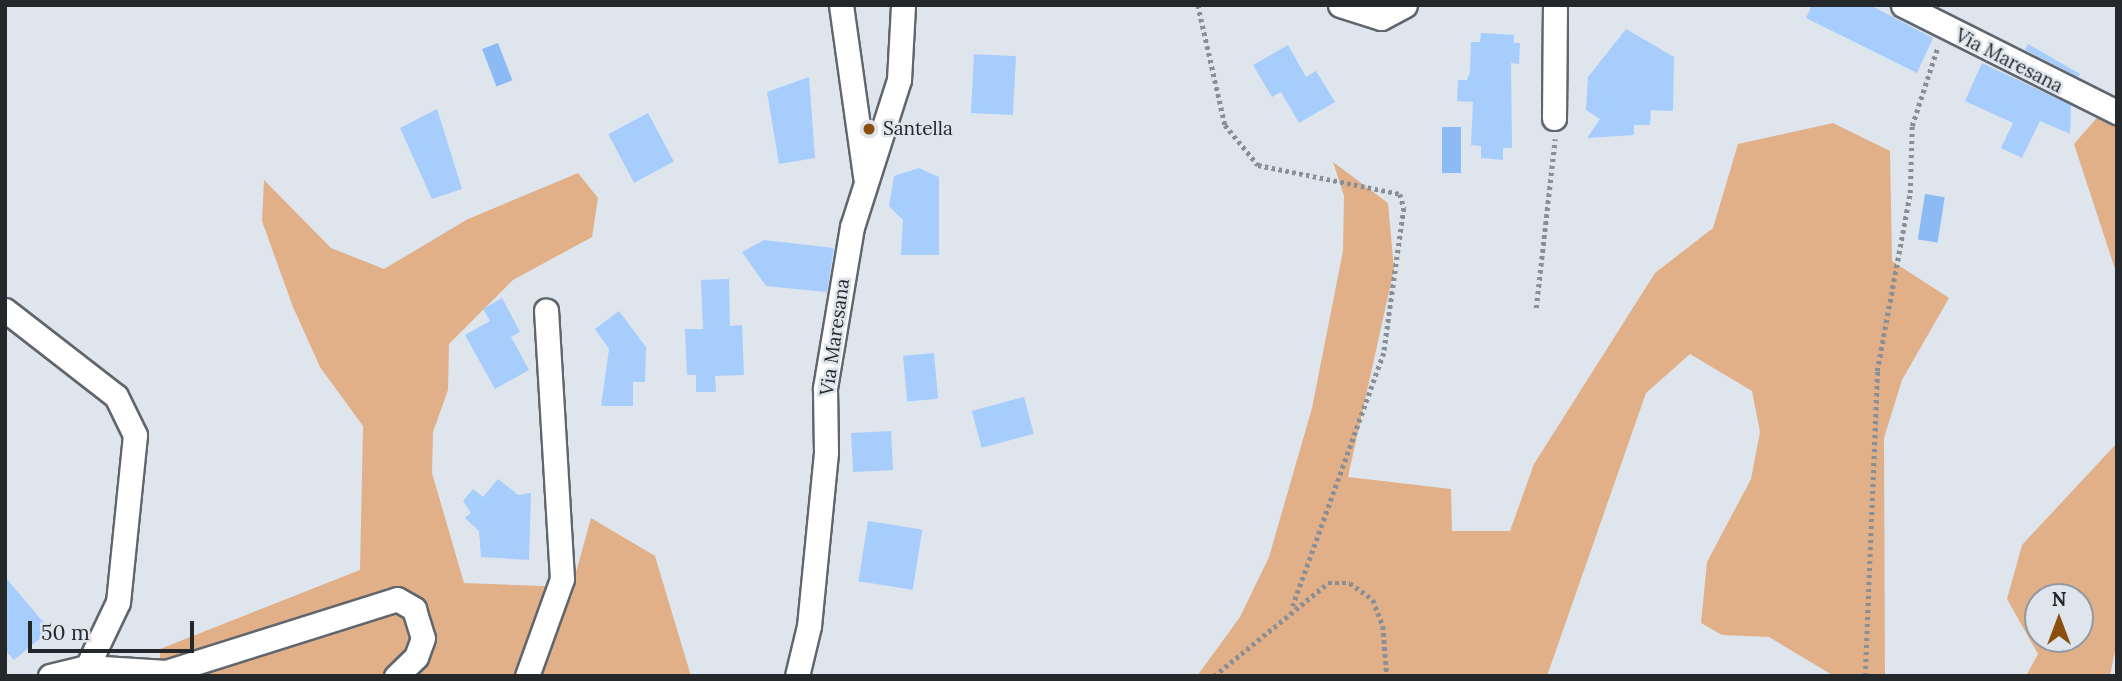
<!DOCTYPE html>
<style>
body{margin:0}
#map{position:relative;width:2122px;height:681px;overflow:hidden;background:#dee5ed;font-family:Lora,serif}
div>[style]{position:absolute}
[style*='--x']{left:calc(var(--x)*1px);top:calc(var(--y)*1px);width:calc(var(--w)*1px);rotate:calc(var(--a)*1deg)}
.green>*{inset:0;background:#e1b089}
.water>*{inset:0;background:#8bbaf4;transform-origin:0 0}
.building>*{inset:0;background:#a7cdfc;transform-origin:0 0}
.path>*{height:4.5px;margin-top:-2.25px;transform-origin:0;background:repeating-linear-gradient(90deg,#8a8f95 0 3.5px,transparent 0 7px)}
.roads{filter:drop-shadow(2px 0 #60666d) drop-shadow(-2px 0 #60666d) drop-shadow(0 2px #60666d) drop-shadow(0 -2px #60666d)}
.street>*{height:23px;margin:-11.5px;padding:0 11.5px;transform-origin:11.5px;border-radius:11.5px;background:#fff}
.dots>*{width:19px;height:19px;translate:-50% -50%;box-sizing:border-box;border:4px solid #dee5ed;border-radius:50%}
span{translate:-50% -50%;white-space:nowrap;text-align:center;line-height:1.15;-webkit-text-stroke:5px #dee5ed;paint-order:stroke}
.street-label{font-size:19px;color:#25282b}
.poi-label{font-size:19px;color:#25282b}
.left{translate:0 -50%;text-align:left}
.frame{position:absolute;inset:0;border:7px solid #25282b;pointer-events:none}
.north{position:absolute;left:2024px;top:583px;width:70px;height:70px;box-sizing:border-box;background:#dee5ed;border:2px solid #94999f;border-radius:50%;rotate:0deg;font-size:19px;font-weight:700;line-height:28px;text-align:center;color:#25282b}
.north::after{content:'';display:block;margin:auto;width:24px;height:32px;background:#8c4f10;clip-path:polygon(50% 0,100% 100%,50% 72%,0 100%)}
.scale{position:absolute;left:28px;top:621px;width:166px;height:32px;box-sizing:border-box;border:4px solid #25282b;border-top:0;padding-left:9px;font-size:21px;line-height:24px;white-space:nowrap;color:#25282b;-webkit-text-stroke:5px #dee5ed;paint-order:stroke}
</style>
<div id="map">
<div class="green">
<i style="clip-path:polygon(2117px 95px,2117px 275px,2074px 144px)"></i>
<i style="clip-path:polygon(1833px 123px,1890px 151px,1892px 261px,1949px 298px,1902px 380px,1884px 438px,1885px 676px,1834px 676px,1769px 637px,1722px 635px,1701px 623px,1707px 562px,1751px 479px,1760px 432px,1752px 391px,1690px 354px,1646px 393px,1547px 676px,1197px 676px,1240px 617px,1269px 557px,1312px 408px,1343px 251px,1344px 196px,1333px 162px,1388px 203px,1394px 269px,1348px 477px,1451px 489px,1452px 531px,1510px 531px,1534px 464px,1655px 273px,1713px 228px,1738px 144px)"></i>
<i style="clip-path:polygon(578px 173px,598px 198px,592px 237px,513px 280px,449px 344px,448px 390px,433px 432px,432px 473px,464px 583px,572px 587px,591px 518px,655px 556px,691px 676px,160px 676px,160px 649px,360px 570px,363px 426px,320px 367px,293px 307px,262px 221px,264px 180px,331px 248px,384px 269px,468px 219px)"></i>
<i style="clip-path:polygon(evenodd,2117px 443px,2117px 641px,2110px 676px,2026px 676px,2038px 654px,2007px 599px,2022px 545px,2117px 443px,2038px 597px,2080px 597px,2080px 639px,2038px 639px,2038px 597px)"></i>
</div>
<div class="water">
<i style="left:498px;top:43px;width:40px;height:17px;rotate:69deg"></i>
<i style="left:1442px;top:127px;width:19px;height:46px"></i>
<i style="left:1925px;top:194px;width:20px;height:46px;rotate:9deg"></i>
</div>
<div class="building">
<i style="clip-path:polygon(1812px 5px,1870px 5px,1933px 38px,1917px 73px,1806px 18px)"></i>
<i style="clip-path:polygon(1626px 29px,1674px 57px,1673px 111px,1651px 110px,1650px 125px,1634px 125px,1634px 135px,1587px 138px,1600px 119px,1586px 110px,1588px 77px)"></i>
<i style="clip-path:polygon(1481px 33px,1514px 35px,1514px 43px,1520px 43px,1519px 64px,1511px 63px,1512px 148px,1503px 148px,1503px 160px,1481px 158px,1481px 146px,1471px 145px,1473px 102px,1457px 101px,1458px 80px,1467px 80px,1470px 72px,1471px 42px,1480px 42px)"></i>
<i style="clip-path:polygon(2028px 44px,2080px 74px,2078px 77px,2025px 50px)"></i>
<i style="clip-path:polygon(1288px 45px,1306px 77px,1316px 71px,1335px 102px,1299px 123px,1281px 92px,1272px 97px,1253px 65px)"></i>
<i style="left:974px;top:54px;width:42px;height:59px;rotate:3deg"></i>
<i style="clip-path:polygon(1982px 63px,2071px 105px,2070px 134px,2040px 121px,2022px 158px,2001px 148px,2013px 123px,1965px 101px)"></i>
<i style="clip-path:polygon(809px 77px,815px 158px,779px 164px,767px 92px)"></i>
<i style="clip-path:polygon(437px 109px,462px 189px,432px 199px,400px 128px)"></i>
<i style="left:648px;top:113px;width:55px;height:45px;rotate:62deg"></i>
<i style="clip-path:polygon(919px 168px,939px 177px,939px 255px,901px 255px,903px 220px,889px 206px,894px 176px)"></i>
<i style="clip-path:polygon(764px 240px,834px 248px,827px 292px,766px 286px,742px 252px)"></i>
<i style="clip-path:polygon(729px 279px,730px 326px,742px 325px,744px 375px,715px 376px,716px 392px,696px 392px,696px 375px,687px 375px,685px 329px,703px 329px,701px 280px)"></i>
<i style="clip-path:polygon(502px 298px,520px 332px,511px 337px,529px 370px,495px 389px,465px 335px,490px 321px,483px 309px)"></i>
<i style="clip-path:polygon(619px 311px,646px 347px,645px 382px,633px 382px,633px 406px,601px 406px,609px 349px,595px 329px)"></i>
<i style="left:934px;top:353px;width:46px;height:31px;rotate:85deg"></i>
<i style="left:1024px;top:397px;width:38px;height:54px;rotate:75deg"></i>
<i style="left:891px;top:431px;width:39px;height:40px;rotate:87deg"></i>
<i style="clip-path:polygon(498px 479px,518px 495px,531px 493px,529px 560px,481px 557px,479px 531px,465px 518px,471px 513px,463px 501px,473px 489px,483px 497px)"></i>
<i style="left:868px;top:521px;width:55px;height:61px;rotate:9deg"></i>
<i style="clip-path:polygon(5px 577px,50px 630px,14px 660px,5px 650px)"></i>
</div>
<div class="path">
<i style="--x:1198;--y:5;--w:123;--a:77.3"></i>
<i style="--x:1225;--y:125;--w:52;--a:50.5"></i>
<i style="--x:1258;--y:165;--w:145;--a:11.5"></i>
<i style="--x:1400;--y:194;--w:15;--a:74"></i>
<i style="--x:1404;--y:208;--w:146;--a:97.9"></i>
<i style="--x:1384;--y:353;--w:269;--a:109.8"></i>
<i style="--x:1536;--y:308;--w:170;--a:-83.6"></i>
<i style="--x:1214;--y:676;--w:147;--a:-39.2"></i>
<i style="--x:1328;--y:583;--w:22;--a:0"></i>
<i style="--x:1350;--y:583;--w:29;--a:36"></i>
<i style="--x:1373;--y:600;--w:28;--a:69"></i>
<i style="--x:1383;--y:626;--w:50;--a:85.4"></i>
<i style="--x:1865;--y:676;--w:305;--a:-87.7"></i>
<i style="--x:1877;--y:371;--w:181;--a:-79.5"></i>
<i style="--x:1910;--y:193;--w:67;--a:-88.3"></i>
<i style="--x:1912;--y:126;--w:84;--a:-72"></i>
</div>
<div class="roads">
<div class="street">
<i style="--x:841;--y:5;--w:172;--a:82"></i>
<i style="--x:1340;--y:5;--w:43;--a:17.6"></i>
<i style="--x:1381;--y:18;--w:27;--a:-28"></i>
<i style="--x:1903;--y:5;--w:239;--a:26.6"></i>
<i style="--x:1554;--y:118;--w:113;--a:-89.5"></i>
<i style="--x:5;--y:310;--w:140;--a:37.8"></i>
<i style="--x:116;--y:396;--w:43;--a:64"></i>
<i style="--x:135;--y:435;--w:168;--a:95.8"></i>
<i style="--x:118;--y:602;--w:72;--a:115.5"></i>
<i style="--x:50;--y:676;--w:38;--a:-14"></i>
<i style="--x:87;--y:667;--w:79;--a:3.6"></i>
<i style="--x:166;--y:672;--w:242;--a:-17.5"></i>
<i style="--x:397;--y:599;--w:20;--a:30"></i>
<i style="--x:414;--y:609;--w:30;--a:73"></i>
<i style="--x:423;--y:638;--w:20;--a:110"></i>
<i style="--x:416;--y:657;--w:28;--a:136"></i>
<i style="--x:527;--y:676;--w:103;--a:-70.2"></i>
<i style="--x:562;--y:579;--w:269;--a:-93.4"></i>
<i style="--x:797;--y:676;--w:51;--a:-76.5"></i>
<i style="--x:809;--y:626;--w:175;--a:-84.4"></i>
<i style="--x:826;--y:452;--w:64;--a:-90.9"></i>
<i style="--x:825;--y:388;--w:163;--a:-80.5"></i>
<i style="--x:852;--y:227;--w:154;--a:-72.3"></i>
<i style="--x:899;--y:80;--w:75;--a:-86.9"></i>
</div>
</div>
<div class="dots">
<i style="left:869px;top:129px;background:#8c4f10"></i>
</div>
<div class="street-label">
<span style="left:2009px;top:61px;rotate:27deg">Via Maresana</span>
<span style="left:835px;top:337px;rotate:-82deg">Via Maresana</span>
</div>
<div class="poi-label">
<span class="left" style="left:883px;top:129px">Santella</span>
</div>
<div class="frame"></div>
<div class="north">N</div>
<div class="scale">50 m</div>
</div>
